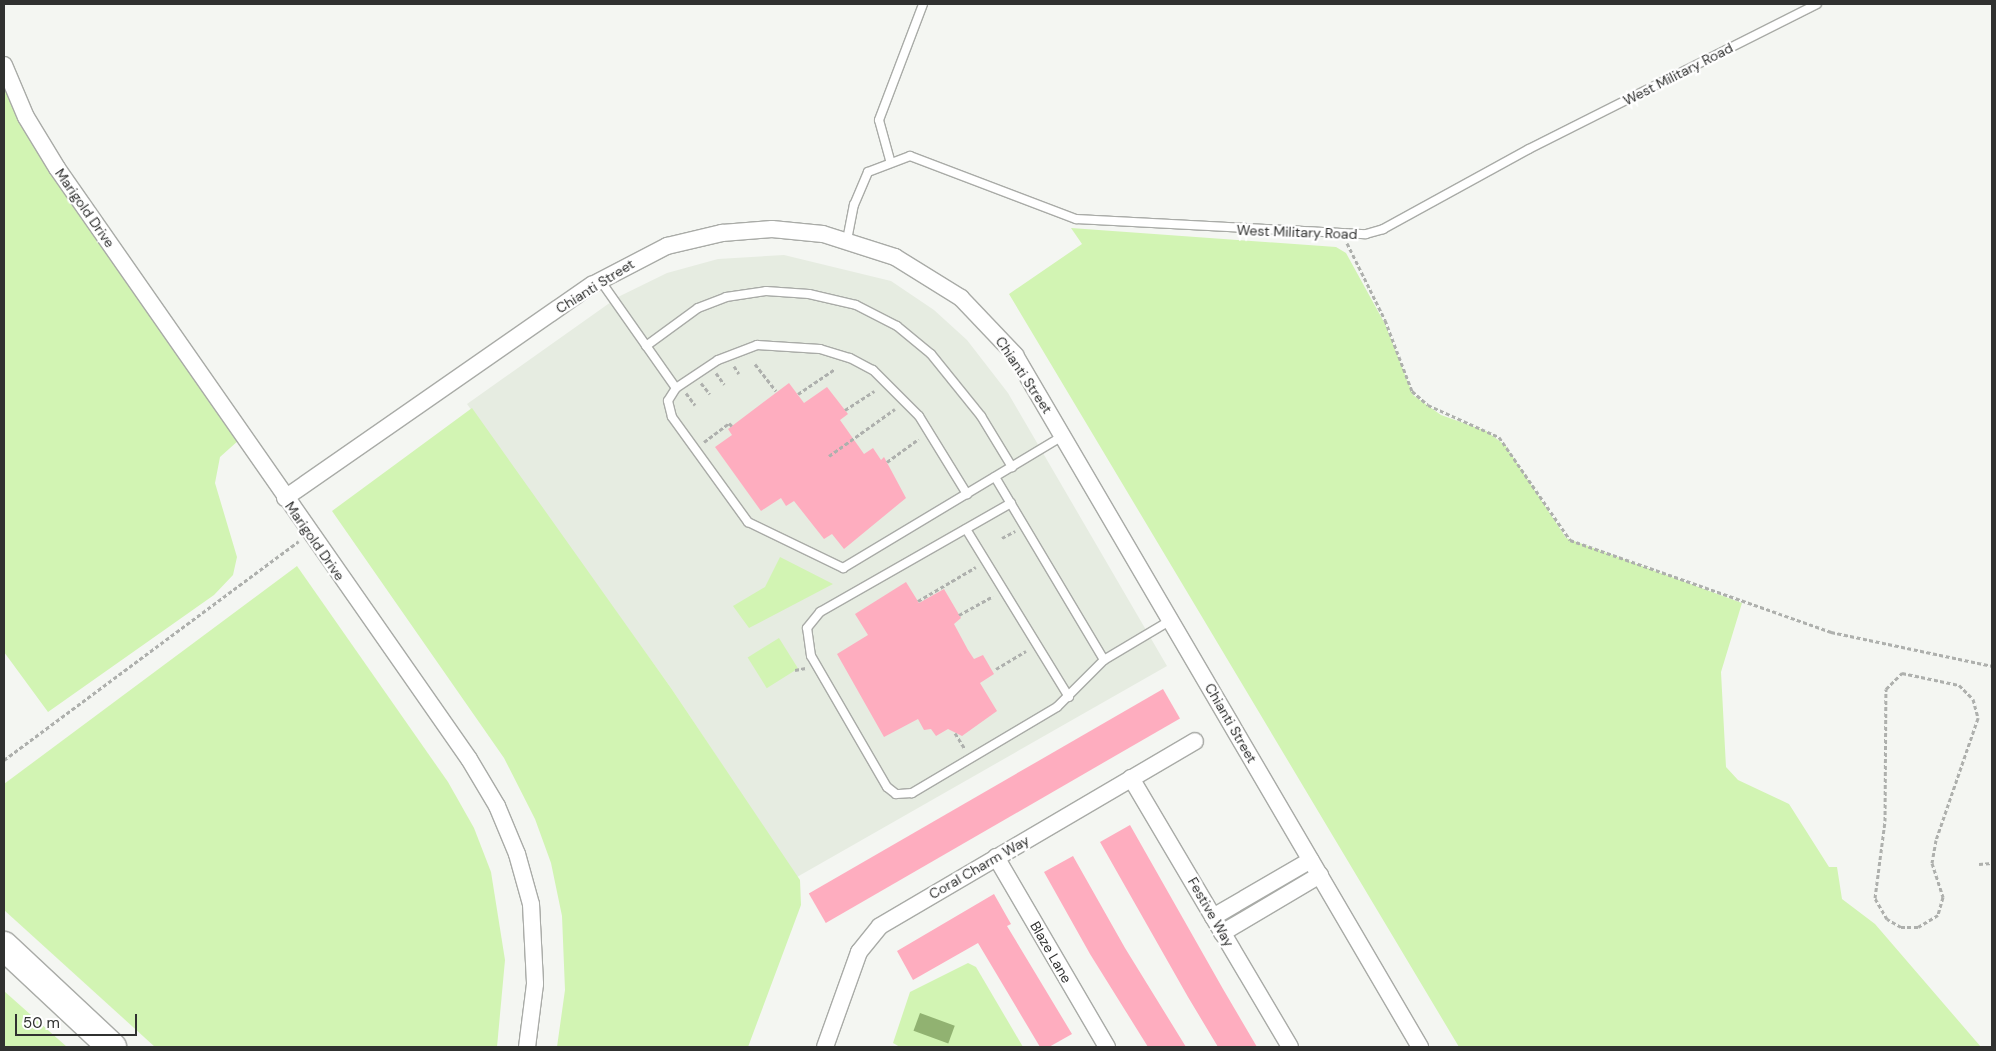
<!DOCTYPE html>
<style>
body{margin:0}
#map{position:relative;width:1996px;height:1051px;overflow:hidden;background:#f4f6f2;font-family:"DM Sans",sans-serif}
div>[style]{position:absolute}
[style*='--x']{left:calc(var(--x)*1px);top:calc(var(--y)*1px);width:calc(var(--w)*1px);rotate:calc(var(--a)*1deg)}
.built>*{inset:0;background:#e6ece1}
.green>*{inset:0;background:#d2f4b3;transform-origin:0 0}
.water>*{inset:0;background:#91b271;transform-origin:0 0}
.building>*{inset:0;background:#feadbf;transform-origin:0 0}
.path>*{height:3px;margin-top:-1.5px;transform-origin:0;background:repeating-linear-gradient(90deg,#aeb0ad 0 4px,transparent 0 6.5px)}
.roads{filter:drop-shadow(1px 0 #a9aba7) drop-shadow(-1px 0 #a9aba7) drop-shadow(0 1px #a9aba7) drop-shadow(0 -1px #a9aba7)}
.lane>*{height:8px;margin:-4px;padding:0 4px;transform-origin:4px;border-radius:4px;background:#fff}
.street>*{height:16px;margin:-8px;padding:0 8px;transform-origin:8px;border-radius:8px;background:#fff}
.highway>*{height:28px;margin:-14px;padding:0 14px;transform-origin:14px;border-radius:14px;background:#fff}
span{translate:-50% -50%;white-space:nowrap;text-align:center;line-height:1.15;-webkit-text-stroke:4.5px #fff;paint-order:stroke}
.street-label{font-size:14px;color:#303130}
.frame{position:absolute;inset:0;border:5px solid #303130;pointer-events:none}
.scale{position:absolute;left:15px;top:1014px;width:122px;height:22px;box-sizing:border-box;border:2px solid #303130;border-top:0;padding-left:6px;font-size:15px;line-height:18px;white-space:nowrap;color:#303130;-webkit-text-stroke:4px #fff;paint-order:stroke}
</style>
<div id="map">
<div class="built">
<i style="clip-path:polygon(784px 255px,891px 281px,934px 310px,967px 340px,1008px 393px,1167px 666px,797px 877px,671px 688px,467px 404px,618px 297px,667px 273px,718px 259px)"></i>
</div>
<div class="green">
<i style="clip-path:polygon(4px 76px,239px 440px,220px 457px,215px 483px,237px 557px,233px 575px,214px 595px,48px 712px,4px 652px)"></i>
<i style="clip-path:polygon(1071px 228px,1336px 247px,1346px 253px,1385px 324px,1413px 395px,1441px 415px,1486px 431px,1505px 445px,1566px 538px,1742px 603px,1721px 672px,1726px 767px,1738px 780px,1789px 804px,1829px 867px,1837px 867px,1842px 899px,1875px 924px,1981px 1047px,1459px 1047px,1009px 294px,1082px 244px)"></i>
<i style="clip-path:polygon(472px 408px,671px 688px,800px 880px,801px 905px,748px 1047px,557px 1047px,565px 990px,562px 916px,551px 863px,535px 819px,504px 758px,332px 511px)"></i>
<i style="clip-path:polygon(780px 557px,833px 584px,749px 628px,733px 606px,765px 587px)"></i>
<i style="clip-path:polygon(297px 566px,448px 782px,474px 828px,491px 872px,505px 960px,497px 1047px,155px 1047px,4px 910px,4px 784px)"></i>
<i style="left:779px;top:638px;width:36px;height:37px;rotate:58deg"></i>
<i style="clip-path:polygon(968px 963px,976px 967px,1023px 1047px,900px 1047px,893px 1043px,910px 992px)"></i>
<i style="clip-path:polygon(4px 991px,67px 1047px,4px 1047px)"></i>
</div>
<div class="water">
<i style="left:920px;top:1013px;width:37px;height:19px;rotate:20deg"></i>
</div>
<div class="building">
<i style="clip-path:polygon(789px 383px,804px 403px,827px 387px,848px 414px,840px 420px,864px 454px,873px 448px,881px 460px,884px 457px,906px 498px,844px 549px,832px 534px,824px 539px,794px 501px,786px 506px,781px 498px,761px 511px,715px 447px,732px 435px,728px 429px)"></i>
<i style="clip-path:polygon(906px 582px,919px 603px,944px 589px,961px 618px,954px 624px,968px 650px,974px 659px,983px 655px,994px 674px,980px 683px,997px 711px,962px 736px,948px 729px,936px 736px,931px 729px,924px 730px,918px 719px,884px 737px,837px 654px,868px 635px,855px 614px)"></i>
<i style="left:1163px;top:689px;width:34px;height:409px;rotate:60deg"></i>
<i style="clip-path:polygon(1130px 825px,1223px 989px,1257px 1047px,1218px 1047px,1188px 997px,1100px 842px)"></i>
<i style="clip-path:polygon(1073px 856px,1125px 948px,1186px 1047px,1148px 1047px,1090px 954px,1044px 872px)"></i>
<i style="clip-path:polygon(994px 894px,1011px 924px,1007px 926px,1072px 1034px,1049px 1047px,1040px 1047px,978px 943px,913px 980px,897px 951px)"></i>
</div>
<div class="path">
<i style="--x:1347;--y:243;--w:86;--a:63.7"></i>
<i style="--x:1385;--y:320;--w:76;--a:69.2"></i>
<i style="--x:1412;--y:391;--w:21;--a:41"></i>
<i style="--x:1428;--y:405;--w:78;--a:24.3"></i>
<i style="--x:1499;--y:437;--w:125;--a:55.4"></i>
<i style="--x:1570;--y:540;--w:277;--a:19.4"></i>
<i style="--x:1831;--y:632;--w:165;--a:11.9"></i>
<i style="--x:755;--y:364;--w:34;--a:52"></i>
<i style="--x:734;--y:366;--w:9;--a:58"></i>
<i style="--x:716;--y:373;--w:14;--a:54"></i>
<i style="--x:701;--y:383;--w:14;--a:51"></i>
<i style="--x:686;--y:393;--w:15;--a:53"></i>
<i style="--x:798;--y:394;--w:45;--a:-34"></i>
<i style="--x:845;--y:410;--w:35;--a:-33"></i>
<i style="--x:704;--y:442;--w:31;--a:-37"></i>
<i style="--x:729;--y:423;--w:4;--a:45"></i>
<i style="--x:829;--y:456;--w:81;--a:-35.5"></i>
<i style="--x:887;--y:462;--w:39;--a:-36"></i>
<i style="--x:1002;--y:538;--w:15;--a:-28"></i>
<i style="--x:918;--y:601;--w:67;--a:-30.4"></i>
<i style="--x:959;--y:615;--w:39;--a:-29"></i>
<i style="--x:996;--y:669;--w:35;--a:-31"></i>
<i style="--x:795;--y:670;--w:11;--a:-10"></i>
<i style="--x:1902;--y:673;--w:58;--a:11.9"></i>
<i style="--x:1959;--y:685;--w:20;--a:45"></i>
<i style="--x:1973;--y:699;--w:20;--a:75"></i>
<i style="--x:1978;--y:718;--w:129;--a:109"></i>
<i style="--x:1936;--y:840;--w:23;--a:100"></i>
<i style="--x:1932;--y:863;--w:36;--a:72"></i>
<i style="--x:1943;--y:897;--w:19;--a:106"></i>
<i style="--x:1938;--y:915;--w:23;--a:149"></i>
<i style="--x:1918;--y:927;--w:17;--a:180"></i>
<i style="--x:1901;--y:927;--w:16;--a:-150"></i>
<i style="--x:1887;--y:919;--w:24;--a:-120"></i>
<i style="--x:1875;--y:898;--w:78;--a:-82.6"></i>
<i style="--x:1885;--y:821;--w:132;--a:-89.6"></i>
<i style="--x:1886;--y:689;--w:23;--a:-45"></i>
<i style="--x:955;--y:733;--w:19;--a:58"></i>
<i style="--x:4;--y:760;--w:367;--a:-36.6"></i>
<i style="--x:1979;--y:864;--w:13;--a:-4"></i>
</div>
<div class="roads">
<div class="lane">
<i style="--x:890;--y:160;--w:41;--a:-105.4"></i>
<i style="--x:879;--y:120;--w:124;--a:-69.2"></i>
<i style="--x:847;--y:240;--w:36;--a:-79"></i>
<i style="--x:854;--y:205;--w:36;--a:-67"></i>
<i style="--x:868;--y:172;--w:45;--a:-20.9"></i>
<i style="--x:910;--y:156;--w:178;--a:20.8"></i>
<i style="--x:1076;--y:219;--w:290;--a:3"></i>
<i style="--x:1366;--y:234;--w:18;--a:-16"></i>
<i style="--x:1383;--y:229;--w:166;--a:-28.7"></i>
<i style="--x:1529;--y:149;--w:322;--a:-26.7"></i>
<i style="--x:600;--y:280;--w:132;--a:54.9"></i>
<i style="--x:676;--y:388;--w:15;--a:122"></i>
<i style="--x:668;--y:401;--w:16;--a:76"></i>
<i style="--x:672;--y:417;--w:130;--a:54.1"></i>
<i style="--x:748;--y:522;--w:106;--a:25.8"></i>
<i style="--x:843;--y:568;--w:257;--a:-31"></i>
<i style="--x:646;--y:346;--w:64;--a:-36.2"></i>
<i style="--x:698;--y:308;--w:30;--a:-21"></i>
<i style="--x:726;--y:297;--w:40;--a:-8.5"></i>
<i style="--x:766;--y:291;--w:43;--a:4"></i>
<i style="--x:809;--y:294;--w:48;--a:13.2"></i>
<i style="--x:856;--y:305;--w:46;--a:27.1"></i>
<i style="--x:897;--y:326;--w:44;--a:39.5"></i>
<i style="--x:931;--y:354;--w:80;--a:51.1"></i>
<i style="--x:981;--y:416;--w:60;--a:58.7"></i>
<i style="--x:676;--y:388;--w:50;--a:-33.7"></i>
<i style="--x:718;--y:360;--w:42;--a:-21"></i>
<i style="--x:757;--y:345;--w:63;--a:3.6"></i>
<i style="--x:820;--y:349;--w:31;--a:17"></i>
<i style="--x:850;--y:358;--w:26;--a:28"></i>
<i style="--x:873;--y:370;--w:65;--a:45"></i>
<i style="--x:919;--y:416;--w:92;--a:58.4"></i>
<i style="--x:995;--y:477;--w:213;--a:59.2"></i>
<i style="--x:1104;--y:660;--w:66;--a:135"></i>
<i style="--x:1057;--y:707;--w:169;--a:149.3"></i>
<i style="--x:912;--y:793;--w:16;--a:176"></i>
<i style="--x:896;--y:794;--w:11;--a:-142"></i>
<i style="--x:887;--y:787;--w:151;--a:-120.1"></i>
<i style="--x:811;--y:656;--w:28;--a:-98"></i>
<i style="--x:807;--y:628;--w:21;--a:-51"></i>
<i style="--x:820;--y:612;--w:220;--a:-29.7"></i>
<i style="--x:966;--y:529;--w:197;--a:58.5"></i>
<i style="--x:1104;--y:660;--w:78;--a:-30.8"></i>
</div>
<div class="street">
<i style="--x:4;--y:65;--w:56;--a:67.1"></i>
<i style="--x:26;--y:117;--w:60;--a:58.7"></i>
<i style="--x:57;--y:168;--w:720;--a:55.12"></i>
<i style="--x:469;--y:759;--w:55;--a:59.2"></i>
<i style="--x:497;--y:806;--w:52;--a:67.4"></i>
<i style="--x:517;--y:854;--w:52;--a:74.4"></i>
<i style="--x:531;--y:904;--w:80;--a:87.1"></i>
<i style="--x:535;--y:984;--w:64;--a:97.2"></i>
<i style="--x:285;--y:498;--w:374;--a:-34.8"></i>
<i style="--x:592;--y:285;--w:85;--a:-27.5"></i>
<i style="--x:667;--y:246;--w:57;--a:-13.3"></i>
<i style="--x:722;--y:233;--w:50;--a:-4.6"></i>
<i style="--x:772;--y:229;--w:51;--a:5.6"></i>
<i style="--x:823;--y:234;--w:76;--a:17.7"></i>
<i style="--x:895;--y:257;--w:78;--a:31.8"></i>
<i style="--x:961;--y:298;--w:79;--a:46.5"></i>
<i style="--x:1015;--y:355;--w:802;--a:59.66"></i>
<i style="--x:1131;--y:778;--w:312;--a:59.4"></i>
<i style="--x:996;--y:857;--w:220;--a:59.7"></i>
<i style="--x:1213;--y:917;--w:113;--a:-30.2"></i>
<i style="--x:1222;--y:933;--w:114;--a:-30.6"></i>
<i style="--x:825;--y:1047;--w:101;--a:-70.3"></i>
<i style="--x:859;--y:952;--w:33;--a:-51"></i>
<i style="--x:880;--y:926;--w:365;--a:-30.4"></i>
</div>
<div class="highway">
<i style="--x:4;--y:946;--w:148;--a:43.1"></i>
</div>
</div>
<div class="street-label">
<span style="left:1678px;top:74px;rotate:-27deg">West Military Road</span>
<span style="left:85px;top:208px;rotate:55deg">Marigold Drive</span>
<span style="left:1297px;top:232px;rotate:2deg">West Military Road</span>
<span style="left:595px;top:286px;rotate:-32deg">Chianti Street</span>
<span style="left:1024px;top:375px;rotate:56deg">Chianti Street</span>
<span style="left:315px;top:541px;rotate:55deg">Marigold Drive</span>
<span style="left:1231px;top:723px;rotate:60deg">Chianti Street</span>
<span style="left:979px;top:867px;rotate:-30deg">Coral Charm Way</span>
<span style="left:1211px;top:912px;rotate:60deg">Festive Way</span>
<span style="left:1051px;top:952px;rotate:60deg">Blaze Lane</span>
</div>
<div class="frame"></div>
<div class="scale">50 m</div>
</div>
